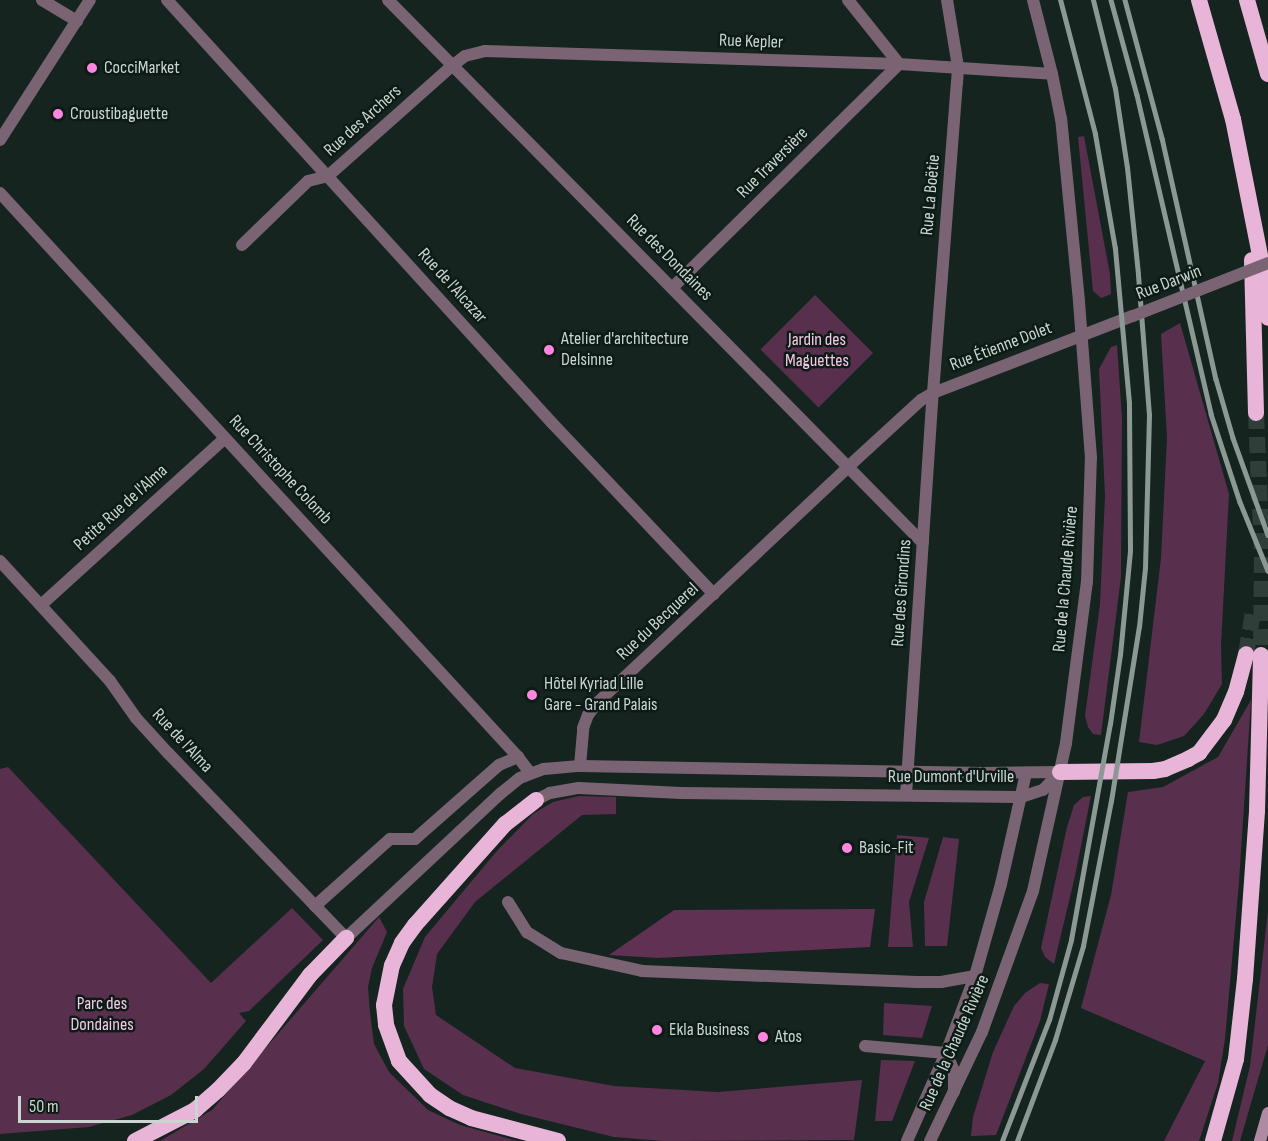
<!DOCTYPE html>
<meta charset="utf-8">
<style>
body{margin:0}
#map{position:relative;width:1268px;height:1141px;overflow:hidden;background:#15241f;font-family:"Sofia Sans Condensed",sans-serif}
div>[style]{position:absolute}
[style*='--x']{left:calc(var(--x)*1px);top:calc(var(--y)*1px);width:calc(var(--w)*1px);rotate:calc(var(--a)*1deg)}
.green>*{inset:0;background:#58304d;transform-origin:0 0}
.forest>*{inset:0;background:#603153}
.trunk-tunnel>*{height:16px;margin-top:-8px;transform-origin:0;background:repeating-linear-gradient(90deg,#303e3a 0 16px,transparent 0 24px)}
.service>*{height:12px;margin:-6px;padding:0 6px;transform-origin:6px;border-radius:6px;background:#7a6473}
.pedestrian>*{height:12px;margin:-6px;padding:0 6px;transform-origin:6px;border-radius:6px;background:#7a6473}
.minor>*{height:12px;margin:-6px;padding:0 6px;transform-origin:6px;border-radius:6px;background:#7a6473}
.tertiary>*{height:12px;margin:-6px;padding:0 6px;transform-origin:6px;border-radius:6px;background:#7a6473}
.secondary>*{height:12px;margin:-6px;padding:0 6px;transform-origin:6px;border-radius:6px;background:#ae8aa3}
.trunk>*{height:16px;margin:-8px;padding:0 8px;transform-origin:8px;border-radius:8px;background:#e8b4d8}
.rail>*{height:4.5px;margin:-2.25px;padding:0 2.25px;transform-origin:2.25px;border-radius:2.25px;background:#8c9893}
.tertiary-bridge>*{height:12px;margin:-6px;padding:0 6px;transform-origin:6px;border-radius:6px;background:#7a6473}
.dots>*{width:16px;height:16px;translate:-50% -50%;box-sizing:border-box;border:3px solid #0c1b15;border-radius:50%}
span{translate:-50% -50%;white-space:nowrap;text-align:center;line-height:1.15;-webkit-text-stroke:5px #0c1b15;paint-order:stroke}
.street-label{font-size:18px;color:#cad4d0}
.poi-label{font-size:18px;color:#cad4d0}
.left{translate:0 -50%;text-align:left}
.park-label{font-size:18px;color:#f7c8e8}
.scale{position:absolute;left:18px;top:1096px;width:180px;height:27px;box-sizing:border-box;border:3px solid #cad4d0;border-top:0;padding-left:8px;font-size:18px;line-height:21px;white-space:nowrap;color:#cad4d0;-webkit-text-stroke:4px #0c1b15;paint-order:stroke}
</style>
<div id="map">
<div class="green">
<i style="clip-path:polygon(1084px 136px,1110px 274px,1111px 294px,1101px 298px,1093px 291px,1078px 137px)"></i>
<i style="left:815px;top:295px;width:82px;height:77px;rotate:45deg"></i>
<i style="clip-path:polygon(1180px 323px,1229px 494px,1221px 645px,1222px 684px,1204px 714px,1184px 736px,1157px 745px,1139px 742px,1161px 558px,1167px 437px,1161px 334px)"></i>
<i style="clip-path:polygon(1117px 345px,1122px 418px,1121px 577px,1101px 735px,1093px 734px,1088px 727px,1085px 716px,1100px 604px,1105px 496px,1099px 369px,1111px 347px)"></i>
<i style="clip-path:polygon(1251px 700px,1239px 882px,1225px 1039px,1218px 1083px,1199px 1141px,1164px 1141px,1205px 1061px,1081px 1008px,1111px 895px,1128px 792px,1163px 787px,1218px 757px)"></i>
<i style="clip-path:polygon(8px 767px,211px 983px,292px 908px,323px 940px,249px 1011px,239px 1013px,246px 1021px,204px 1069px,171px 1095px,132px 1115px,89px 1127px,0 1134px,0 769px)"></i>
<i style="clip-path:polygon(579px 796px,616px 797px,616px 814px,582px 815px,475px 902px,437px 954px,432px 987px,436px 1015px,515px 1068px,614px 1086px,718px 1092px,862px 1080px,854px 1140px,663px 1141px,614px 1137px,521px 1114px,463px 1095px,424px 1069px,404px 1026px,403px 989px,425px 937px,496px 852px,533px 814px,553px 802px)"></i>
<i style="clip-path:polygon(1091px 796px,1075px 876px,1054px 964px,1045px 957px,1041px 948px,1067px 827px,1074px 805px,1083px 797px)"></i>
<i style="clip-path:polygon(897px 835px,929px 838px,909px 902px,913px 947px,888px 947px)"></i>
<i style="clip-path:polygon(943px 837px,959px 839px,947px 946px,925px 946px,924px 902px)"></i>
<i style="clip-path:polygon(1268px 911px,1268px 1045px,1240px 1141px,1232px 1141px,1250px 1066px)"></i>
<i style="clip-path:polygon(379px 917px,387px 932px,372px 968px,368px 987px,370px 1013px,374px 1044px,389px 1072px,428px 1110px,460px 1125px,517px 1141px,160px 1141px,212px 1110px)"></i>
<i style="clip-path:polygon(1040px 983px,1049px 984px,1040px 1021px,996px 1135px,971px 1136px,973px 1117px,993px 1052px,1014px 1006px,1025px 993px)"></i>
<i style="clip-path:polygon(884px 1003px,932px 1006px,922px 1038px,883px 1035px)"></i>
<i style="clip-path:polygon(881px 1060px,915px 1061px,892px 1121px,875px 1121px)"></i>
</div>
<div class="forest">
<i style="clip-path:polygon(875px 909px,870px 947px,658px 958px,609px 955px,674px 910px)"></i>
</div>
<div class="trunk-tunnel">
<i style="--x:1256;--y:413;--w:144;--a:87.6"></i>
<i style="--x:1262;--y:557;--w:98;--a:90.6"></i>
<i style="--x:1246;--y:654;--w:43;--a:-80.5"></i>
</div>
<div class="service">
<i style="--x:242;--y:245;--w:92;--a:-44.1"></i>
<i style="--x:308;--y:181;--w:21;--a:-14"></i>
<i style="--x:508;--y:902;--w:36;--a:58"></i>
<i style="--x:527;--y:932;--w:40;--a:32"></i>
<i style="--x:561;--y:953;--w:83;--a:12.5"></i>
<i style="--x:642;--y:971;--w:275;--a:2.3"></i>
<i style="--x:917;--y:982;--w:24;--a:0"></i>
<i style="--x:941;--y:982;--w:35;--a:-10"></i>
<i style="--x:865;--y:1046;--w:81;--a:4.9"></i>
<i style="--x:946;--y:1053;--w:20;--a:66"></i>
<i style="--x:954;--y:1071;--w:21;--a:90"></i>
</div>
<div class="pedestrian">
<i style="--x:849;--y:466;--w:98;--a:-42.5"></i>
<i style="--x:921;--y:400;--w:14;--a:-30"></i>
<i style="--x:315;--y:906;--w:101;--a:-41.8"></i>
<i style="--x:390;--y:839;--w:25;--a:0"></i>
<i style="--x:415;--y:839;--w:112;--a:-41.4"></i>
<i style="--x:499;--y:765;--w:21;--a:-23"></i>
</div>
<div class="minor">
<i style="--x:42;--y:0;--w:41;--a:31"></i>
<i style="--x:167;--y:0;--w:573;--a:47.69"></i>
<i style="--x:553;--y:424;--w:234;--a:46.6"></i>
<i style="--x:388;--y:0;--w:762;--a:45.43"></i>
<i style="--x:848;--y:0;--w:82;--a:51.4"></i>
<i style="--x:328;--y:176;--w:166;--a:-41.6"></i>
<i style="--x:452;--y:66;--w:16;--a:-38"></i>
<i style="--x:465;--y:56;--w:21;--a:-14"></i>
<i style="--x:485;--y:51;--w:414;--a:1.8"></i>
<i style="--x:899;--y:64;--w:153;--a:3.7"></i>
<i style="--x:0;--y:193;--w:766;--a:47.43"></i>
<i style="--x:518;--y:757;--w:20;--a:53"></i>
<i style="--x:672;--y:288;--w:319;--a:-44.6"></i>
<i style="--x:0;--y:561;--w:163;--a:47.5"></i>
<i style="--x:110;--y:681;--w:45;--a:54.9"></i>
<i style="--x:136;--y:718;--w:47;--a:47.6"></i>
<i style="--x:168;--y:753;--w:257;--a:46.1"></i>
<i style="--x:41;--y:605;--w:248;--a:-42.2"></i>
<i style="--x:580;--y:766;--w:38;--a:-85"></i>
<i style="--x:583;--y:728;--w:14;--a:-69"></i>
<i style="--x:588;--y:715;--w:15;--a:-53"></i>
<i style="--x:597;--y:703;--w:346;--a:-43.2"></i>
</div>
<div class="tertiary">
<i style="--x:0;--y:140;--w:166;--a:-57.3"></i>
<i style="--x:933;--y:393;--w:214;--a:-21.1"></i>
<i style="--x:906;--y:795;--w:403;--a:-86.2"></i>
<i style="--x:933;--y:393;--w:311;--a:-85.6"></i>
<i style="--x:957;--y:83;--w:16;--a:-86"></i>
<i style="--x:958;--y:67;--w:68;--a:-99.3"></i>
<i style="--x:536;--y:800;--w:16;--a:-27"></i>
<i style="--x:550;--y:793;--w:29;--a:-10"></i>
<i style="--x:579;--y:788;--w:102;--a:2.8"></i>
<i style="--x:681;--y:793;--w:340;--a:0.7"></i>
<i style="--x:1021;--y:797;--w:23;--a:-18"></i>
<i style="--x:1043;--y:790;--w:23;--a:-47"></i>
<i style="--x:346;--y:938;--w:211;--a:-43.1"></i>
<i style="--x:500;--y:794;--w:26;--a:-39"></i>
<i style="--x:520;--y:778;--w:26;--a:-21"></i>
<i style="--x:544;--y:769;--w:36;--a:-5"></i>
<i style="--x:580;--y:766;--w:404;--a:1"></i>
<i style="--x:984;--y:773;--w:76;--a:-0.8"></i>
<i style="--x:907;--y:1141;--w:96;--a:-66.1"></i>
<i style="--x:946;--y:1053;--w:82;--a:-69.4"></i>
<i style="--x:975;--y:976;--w:96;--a:-74.2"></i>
<i style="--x:1001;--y:884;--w:114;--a:-77.3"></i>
<i style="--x:930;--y:1141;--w:121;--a:-64.5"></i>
<i style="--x:982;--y:1032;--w:150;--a:-70.1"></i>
<i style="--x:1033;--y:891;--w:152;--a:-77.4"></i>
<i style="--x:1066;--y:743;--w:162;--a:-82.6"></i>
<i style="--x:1087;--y:582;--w:124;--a:-88.2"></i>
<i style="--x:1091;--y:458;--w:157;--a:-94.4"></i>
<i style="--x:1079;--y:301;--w:183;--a:-95.6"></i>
<i style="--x:1061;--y:119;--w:46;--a:-101.3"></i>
<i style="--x:1052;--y:74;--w:76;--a:-104.4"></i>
</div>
<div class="secondary">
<i style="--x:1260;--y:1141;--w:29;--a:-74"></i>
</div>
<div class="trunk">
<i style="--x:1199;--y:0;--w:124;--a:74.1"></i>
<i style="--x:1233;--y:119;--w:149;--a:78.8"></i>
<i style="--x:1262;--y:265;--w:53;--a:83.5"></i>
<i style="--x:1247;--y:0;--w:77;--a:74.2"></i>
<i style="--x:1252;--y:260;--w:153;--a:88.5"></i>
<i style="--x:1060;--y:772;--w:93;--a:-0.6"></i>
<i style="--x:1153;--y:771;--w:12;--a:-9"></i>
<i style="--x:1165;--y:769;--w:25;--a:-23"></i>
<i style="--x:1188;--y:759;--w:13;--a:-29"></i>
<i style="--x:1199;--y:753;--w:41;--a:-52.9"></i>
<i style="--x:1224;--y:720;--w:30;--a:-67"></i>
<i style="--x:1236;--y:692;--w:39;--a:-75"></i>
<i style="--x:536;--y:800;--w:39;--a:142"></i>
<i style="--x:505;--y:824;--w:135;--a:131.7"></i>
<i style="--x:415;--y:925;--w:22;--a:126"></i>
<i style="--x:402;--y:943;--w:24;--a:114"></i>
<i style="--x:392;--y:965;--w:41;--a:101.3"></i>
<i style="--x:384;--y:1005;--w:20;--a:84"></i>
<i style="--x:386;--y:1025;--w:38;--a:70"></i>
<i style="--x:399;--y:1061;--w:46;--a:47.6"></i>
<i style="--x:430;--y:1095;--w:23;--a:34"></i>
<i style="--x:449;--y:1108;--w:24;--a:24"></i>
<i style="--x:471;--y:1118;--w:90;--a:14.8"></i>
<i style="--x:135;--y:1141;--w:68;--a:-27.3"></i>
<i style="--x:195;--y:1110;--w:30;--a:-41"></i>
<i style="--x:218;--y:1090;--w:37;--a:-46"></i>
<i style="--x:244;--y:1063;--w:110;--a:-53.1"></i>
<i style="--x:310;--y:975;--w:52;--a:-45.8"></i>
<i style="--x:1213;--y:1141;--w:85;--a:-74.3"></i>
<i style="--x:1236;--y:1059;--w:81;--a:-83.6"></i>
<i style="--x:1245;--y:979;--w:168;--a:-85.9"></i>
<i style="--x:1257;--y:811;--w:156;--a:-88.5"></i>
</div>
<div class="rail">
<i style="--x:1111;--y:0;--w:98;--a:74.7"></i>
<i style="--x:1137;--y:95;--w:327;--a:76.9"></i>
<i style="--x:1211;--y:414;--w:93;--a:71.8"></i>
<i style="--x:1240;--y:502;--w:74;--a:67.9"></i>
<i style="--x:1125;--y:0;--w:143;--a:75"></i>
<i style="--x:1162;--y:138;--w:247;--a:77.4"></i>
<i style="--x:1216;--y:379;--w:61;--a:73.9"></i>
<i style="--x:1233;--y:438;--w:103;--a:70.2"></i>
<i style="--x:1002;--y:1141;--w:130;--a:-68.8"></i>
<i style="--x:1049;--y:1020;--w:83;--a:-74.6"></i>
<i style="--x:1071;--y:940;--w:219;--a:-79.8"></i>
<i style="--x:1110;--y:724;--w:70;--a:-81.8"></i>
<i style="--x:1120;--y:655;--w:104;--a:-84.5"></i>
<i style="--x:1130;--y:551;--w:148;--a:-90.4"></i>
<i style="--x:1129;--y:403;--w:155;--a:-95.2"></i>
<i style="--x:1115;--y:249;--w:117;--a:-99.9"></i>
<i style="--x:1095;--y:134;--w:138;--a:-104.6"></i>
<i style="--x:1017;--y:1141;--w:108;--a:-69.4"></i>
<i style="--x:1055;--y:1040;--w:98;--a:-73.4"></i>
<i style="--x:1083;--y:946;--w:148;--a:-79.1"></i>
<i style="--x:1111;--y:801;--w:176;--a:-80.9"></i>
<i style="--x:1139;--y:627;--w:59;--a:-84.2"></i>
<i style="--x:1145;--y:568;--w:153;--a:-88.5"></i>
<i style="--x:1149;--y:415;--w:141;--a:-94.5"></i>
<i style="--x:1138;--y:274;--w:107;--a:-95.9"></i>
<i style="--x:1127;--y:168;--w:80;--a:-98.6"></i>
<i style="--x:1115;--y:89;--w:92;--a:-103.9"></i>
</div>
<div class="tertiary-bridge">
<i style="--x:1133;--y:316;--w:145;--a:-21.4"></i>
</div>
<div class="dots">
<i style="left:92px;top:68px;background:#ff85df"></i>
<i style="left:58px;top:114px;background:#ff85df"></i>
<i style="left:549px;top:350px;background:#ff85df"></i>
<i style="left:532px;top:695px;background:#ff85df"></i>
<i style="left:847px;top:848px;background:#ff85df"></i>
<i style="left:657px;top:1030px;background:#ff85df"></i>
<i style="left:763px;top:1037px;background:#ff85df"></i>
</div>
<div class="street-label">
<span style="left:751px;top:42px;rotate:2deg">Rue Kepler</span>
<span style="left:363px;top:121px;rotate:-42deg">Rue des Archers</span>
<span style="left:773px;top:163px;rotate:-45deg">Rue Traversière</span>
<span style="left:931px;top:195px;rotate:-85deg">Rue La Boëtie</span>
<span style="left:669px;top:258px;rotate:45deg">Rue des Dondaines</span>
<span style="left:1169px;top:283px;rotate:-21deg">Rue Darwin</span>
<span style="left:452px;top:286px;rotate:48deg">Rue de l'Alcazar</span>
<span style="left:1001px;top:347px;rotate:-21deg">Rue Étienne Dolet</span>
<span style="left:280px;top:470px;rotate:47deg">Rue Christophe Colomb</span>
<span style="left:121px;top:508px;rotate:-42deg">Petite Rue de l'Alma</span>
<span style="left:1066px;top:579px;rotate:-85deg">Rue de la Chaude Rivière</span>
<span style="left:902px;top:593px;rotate:-86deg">Rue des Girondins</span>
<span style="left:658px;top:622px;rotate:-43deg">Rue du Becquerel</span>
<span style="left:182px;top:741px;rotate:47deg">Rue de l'Alma</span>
<span style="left:951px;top:777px">Rue Dumont d'Urville</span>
<span style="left:955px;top:1043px;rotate:-66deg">Rue de la Chaude Rivière</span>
</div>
<div class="poi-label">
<span class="left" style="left:104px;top:68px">CocciMarket</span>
<span class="left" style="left:70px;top:114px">Croustibaguette</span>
<span class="left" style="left:561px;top:350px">Atelier d'architecture<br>Delsinne</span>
<span class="left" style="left:544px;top:695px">Hôtel Kyriad Lille<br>Gare - Grand Palais</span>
<span class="left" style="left:859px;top:848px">Basic-Fit</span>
<span class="left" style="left:669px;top:1030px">Ekla Business</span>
<span class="left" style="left:775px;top:1037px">Atos</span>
</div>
<div class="park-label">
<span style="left:817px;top:351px">Jardin des<br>Maguettes</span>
<span style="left:102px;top:1015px">Parc des<br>Dondaines</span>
</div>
<div class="scale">50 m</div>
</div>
